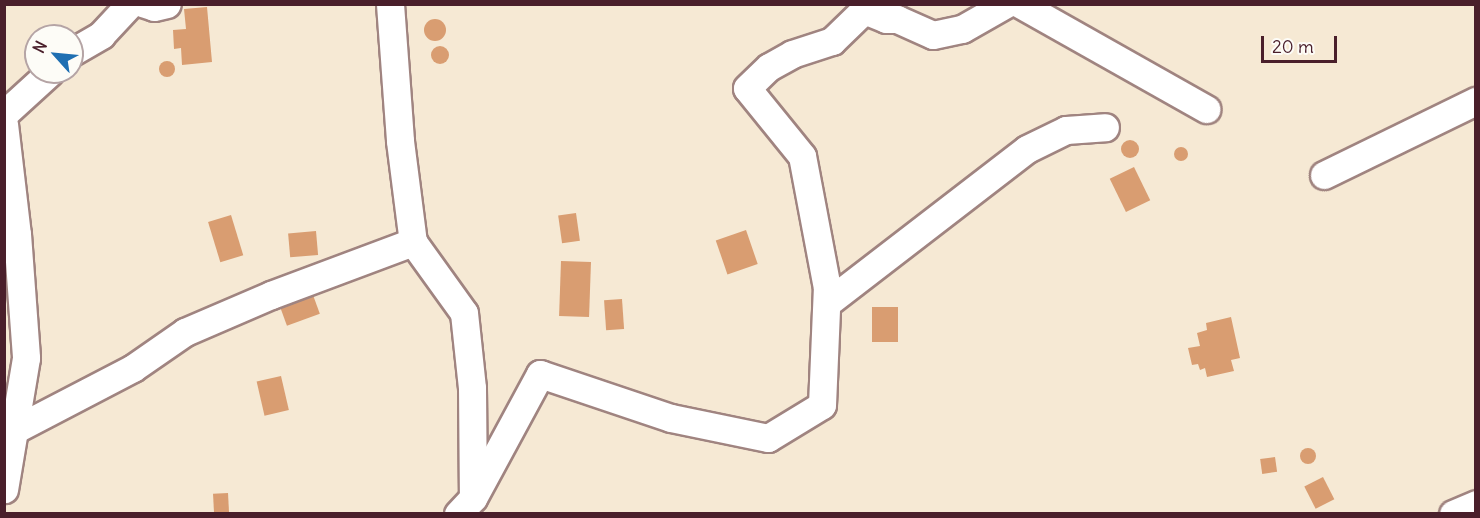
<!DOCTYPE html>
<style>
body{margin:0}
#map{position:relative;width:1480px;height:518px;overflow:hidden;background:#f6e9d4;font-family:Delius,sans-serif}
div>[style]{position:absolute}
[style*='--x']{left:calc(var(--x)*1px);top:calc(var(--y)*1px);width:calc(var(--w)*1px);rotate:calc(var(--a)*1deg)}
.building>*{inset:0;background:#d99d71;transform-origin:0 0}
.round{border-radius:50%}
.roads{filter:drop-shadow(2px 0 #a08480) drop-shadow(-2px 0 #a08480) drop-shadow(0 2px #a08480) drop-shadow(0 -2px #a08480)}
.minor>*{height:27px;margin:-13.5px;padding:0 13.5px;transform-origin:13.5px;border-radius:13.5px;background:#fff}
span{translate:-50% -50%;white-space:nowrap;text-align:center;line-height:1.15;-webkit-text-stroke:6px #fdfcf7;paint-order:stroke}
.frame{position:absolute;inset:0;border:6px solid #4a1f2b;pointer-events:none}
.north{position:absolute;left:24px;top:24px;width:60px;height:60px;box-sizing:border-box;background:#fdfcf7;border:2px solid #b5a4a5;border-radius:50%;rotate:297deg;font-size:16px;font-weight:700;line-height:24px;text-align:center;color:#4a1f2b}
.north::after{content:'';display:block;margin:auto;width:21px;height:27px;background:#1f6fb2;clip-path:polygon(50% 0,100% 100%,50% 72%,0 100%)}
.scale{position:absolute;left:1261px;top:36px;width:76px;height:27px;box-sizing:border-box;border:3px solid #4a1f2b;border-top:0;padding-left:8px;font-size:18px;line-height:21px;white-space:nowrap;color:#4a1f2b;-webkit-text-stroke:4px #fdfcf7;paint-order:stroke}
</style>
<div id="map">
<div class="building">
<i style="clip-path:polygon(207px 7px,212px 62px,182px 65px,181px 48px,174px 49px,173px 30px,186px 29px,184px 9px)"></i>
<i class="round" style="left:424px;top:19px;width:22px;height:22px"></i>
<i class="round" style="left:431px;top:46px;width:18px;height:18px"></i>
<i class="round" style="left:159px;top:61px;width:16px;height:16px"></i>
<i class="round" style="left:1121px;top:140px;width:18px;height:18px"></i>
<i class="round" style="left:1174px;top:147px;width:14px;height:14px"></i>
<i style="left:1134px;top:167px;width:37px;height:27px;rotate:64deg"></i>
<i style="left:576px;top:213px;width:28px;height:18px;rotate:82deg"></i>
<i style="left:231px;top:215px;width:42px;height:24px;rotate:73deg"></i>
<i style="left:746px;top:230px;width:36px;height:32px;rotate:71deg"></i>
<i style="left:316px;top:231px;width:24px;height:28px;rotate:85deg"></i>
<i style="left:561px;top:261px;width:30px;height:55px;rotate:2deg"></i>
<i style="left:313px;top:295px;width:20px;height:35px;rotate:70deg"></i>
<i style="left:622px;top:299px;width:30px;height:18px;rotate:86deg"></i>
<i style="left:872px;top:307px;width:26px;height:35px"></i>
<i style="clip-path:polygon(1231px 317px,1240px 358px,1231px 360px,1234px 371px,1207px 377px,1205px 368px,1200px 370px,1198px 364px,1192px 365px,1188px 348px,1200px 346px,1197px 333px,1207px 330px,1206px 323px)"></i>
<i style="left:281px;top:376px;width:35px;height:25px;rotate:77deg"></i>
<i class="round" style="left:1300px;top:448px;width:16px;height:16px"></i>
<i style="left:1275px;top:457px;width:15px;height:15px;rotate:82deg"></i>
<i style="left:1323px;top:477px;width:25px;height:21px;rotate:63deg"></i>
<i style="left:228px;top:493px;width:19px;height:15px;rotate:87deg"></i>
</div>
<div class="roads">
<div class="minor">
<i style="--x:145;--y:4;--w:9;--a:18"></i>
<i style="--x:154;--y:7;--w:13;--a:-13"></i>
<i style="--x:390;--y:4;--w:137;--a:85.8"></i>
<i style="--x:400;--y:141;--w:102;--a:82.7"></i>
<i style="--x:413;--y:242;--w:87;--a:54.3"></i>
<i style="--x:464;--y:313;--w:75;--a:83.9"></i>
<i style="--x:472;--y:388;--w:107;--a:89.5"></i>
<i style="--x:1020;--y:4;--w:214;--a:29.4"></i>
<i style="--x:72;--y:52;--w:34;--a:-30"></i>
<i style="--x:101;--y:35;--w:42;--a:-46.9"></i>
<i style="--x:4;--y:114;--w:62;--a:-42.4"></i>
<i style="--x:4;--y:124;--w:111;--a:83.3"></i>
<i style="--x:17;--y:234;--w:124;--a:85.8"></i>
<i style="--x:26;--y:358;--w:133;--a:99.5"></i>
<i style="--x:1324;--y:175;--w:169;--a:-26"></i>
<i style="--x:827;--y:303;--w:252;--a:-37.6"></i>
<i style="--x:1027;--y:149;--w:43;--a:-26"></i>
<i style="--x:1066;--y:130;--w:39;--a:-4"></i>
<i style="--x:14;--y:430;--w:134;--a:-27.5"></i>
<i style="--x:133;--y:368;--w:63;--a:-34.7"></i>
<i style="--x:185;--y:332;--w:94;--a:-23.3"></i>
<i style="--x:271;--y:295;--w:152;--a:-20.5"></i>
<i style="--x:458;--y:514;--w:22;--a:-47"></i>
<i style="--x:473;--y:498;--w:141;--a:-61.6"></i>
<i style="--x:540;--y:374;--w:138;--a:18.6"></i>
<i style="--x:671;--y:418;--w:99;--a:11.7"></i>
<i style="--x:768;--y:438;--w:63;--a:-31.4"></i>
<i style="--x:822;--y:405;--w:117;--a:-87.6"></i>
<i style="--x:827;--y:288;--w:134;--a:-100.7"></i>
<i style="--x:802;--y:156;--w:87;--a:-129"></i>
<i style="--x:747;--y:88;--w:30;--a:-44"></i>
<i style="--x:769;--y:67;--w:26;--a:-29"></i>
<i style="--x:792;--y:54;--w:42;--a:-18"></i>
<i style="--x:832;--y:41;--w:45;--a:-44.1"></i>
<i style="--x:864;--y:10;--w:24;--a:22"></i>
<i style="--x:886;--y:19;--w:11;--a:0"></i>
<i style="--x:897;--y:19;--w:39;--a:24"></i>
<i style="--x:933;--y:35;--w:30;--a:-12"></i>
<i style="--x:962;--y:29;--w:51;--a:-29.6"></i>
<i style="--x:1453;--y:514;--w:25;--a:-23"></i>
</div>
</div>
<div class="frame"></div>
<div class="north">N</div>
<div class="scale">20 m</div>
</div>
